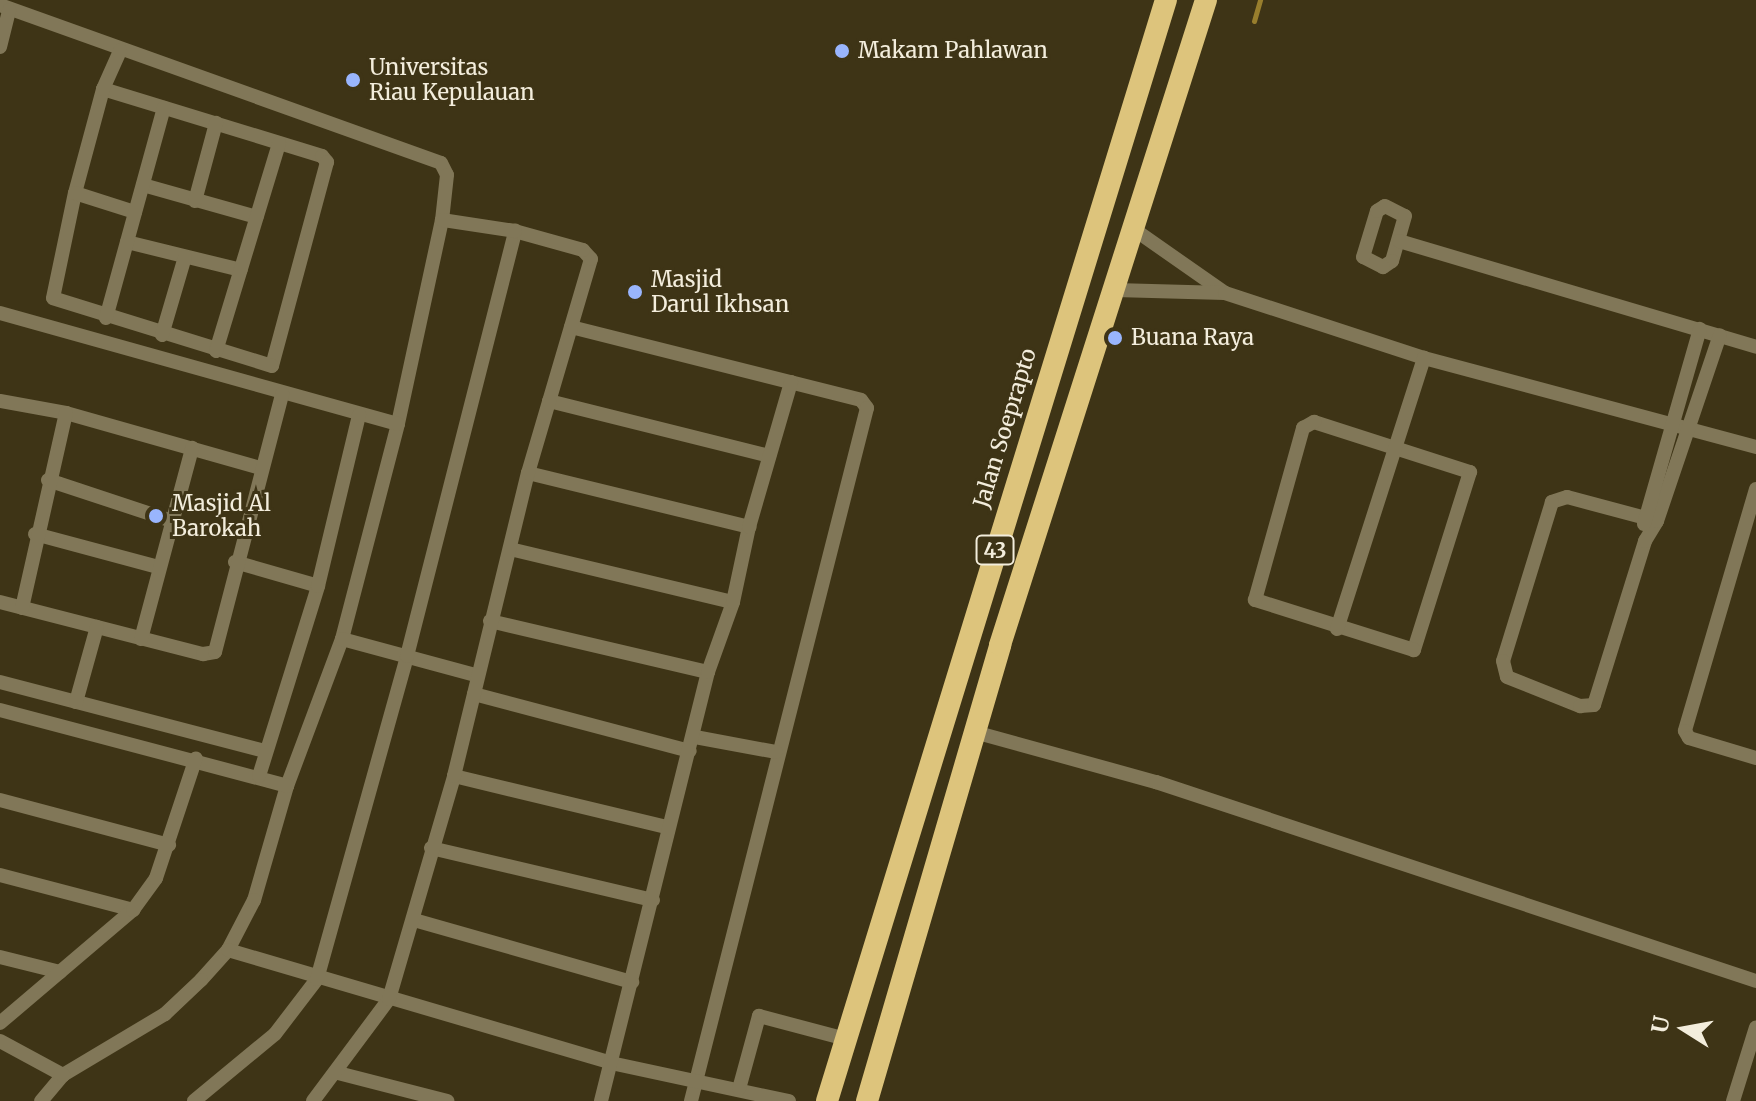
<!DOCTYPE html>
<style>
body{margin:0}
#map{position:relative;width:1756px;height:1101px;overflow:hidden;background:#3e3416;font-family:Merriweather,serif}
div>[style]{position:absolute}
[style*='--x']{left:calc(var(--x)*1px);top:calc(var(--y)*1px);width:calc(var(--w)*1px);rotate:calc(var(--a)*1deg)}
.stream>*{height:5px;margin:-2.5px;padding:0 2.5px;transform-origin:2.5px;border-radius:2.5px;background:#987e2d}
.minor>*{height:14px;margin:-7px;padding:0 7px;transform-origin:7px;border-radius:7px;background:#817758}
.trunk>*{height:22px;margin:-11px;padding:0 11px;transform-origin:11px;border-radius:11px;background:#ddc47c}
.dots>*{width:22px;height:22px;translate:-50% -50%;box-sizing:border-box;border:4px solid #3e3416;border-radius:50%}
span{translate:-50% -50%;white-space:nowrap;text-align:center;line-height:1.15;-webkit-text-stroke:6px #3e3416;paint-order:stroke}
.shield-label span{padding:2px 6px;background:#3e3416;border:2px solid;border-radius:6px;-webkit-text-stroke-width:0}
.shield-label{font-size:20px;color:#f3eddc;font-weight:700}
.poi-label{font-size:22px;color:#f3eddc}
.left{translate:0 -50%;text-align:left}
.street-label{font-size:22px;color:#f3eddc}
.north{position:absolute;left:1644px;top:989px;width:80px;height:80px;-webkit-text-stroke:6px #3e3416;paint-order:stroke;rotate:281deg;font-size:22px;font-weight:700;line-height:32px;text-align:center;color:#f3eddc}
.north::after{content:'';display:block;margin:auto;width:28px;height:36px;background:#f3eddc;clip-path:polygon(50% 0,100% 100%,50% 72%,0 100%)}
</style>
<div id="map">
<div class="stream">
<i style="--x:1254;--y:21;--w:22;--a:-74"></i>
</div>
<div class="minor">
<i style="--x:0;--y:5;--w:468;--a:19.7"></i>
<i style="--x:441;--y:163;--w:13;--a:63"></i>
<i style="--x:447;--y:175;--w:45;--a:96.3"></i>
<i style="--x:442;--y:220;--w:209;--a:102.2"></i>
<i style="--x:398;--y:424;--w:222;--a:104.6"></i>
<i style="--x:342;--y:639;--w:157;--a:110.5"></i>
<i style="--x:287;--y:786;--w:119;--a:106.1"></i>
<i style="--x:254;--y:900;--w:56;--a:117.5"></i>
<i style="--x:228;--y:950;--w:40;--a:132"></i>
<i style="--x:201;--y:980;--w:50;--a:136.6"></i>
<i style="--x:165;--y:1014;--w:119;--a:149.1"></i>
<i style="--x:63;--y:1075;--w:34;--a:130"></i>
<i style="--x:0;--y:47;--w:38;--a:-76"></i>
<i style="--x:103;--y:89;--w:229;--a:17"></i>
<i style="--x:322;--y:156;--w:8;--a:50"></i>
<i style="--x:327;--y:162;--w:211;--a:105.1"></i>
<i style="--x:272;--y:366;--w:229;--a:-162.8"></i>
<i style="--x:53;--y:298;--w:107;--a:-78.2"></i>
<i style="--x:75;--y:193;--w:108;--a:-74.9"></i>
<i style="--x:103;--y:89;--w:42;--a:-65.9"></i>
<i style="--x:143;--y:185;--w:118;--a:15.7"></i>
<i style="--x:75;--y:193;--w:63;--a:17.6"></i>
<i style="--x:195;--y:201;--w:81;--a:-74.9"></i>
<i style="--x:1385;--y:206;--w:22;--a:27"></i>
<i style="--x:1405;--y:216;--w:47;--a:106.1"></i>
<i style="--x:1392;--y:261;--w:11;--a:146"></i>
<i style="--x:1383;--y:267;--w:22;--a:-153"></i>
<i style="--x:1363;--y:257;--w:48;--a:-73.1"></i>
<i style="--x:1377;--y:211;--w:9;--a:-32"></i>
<i style="--x:1135;--y:230;--w:110;--a:35"></i>
<i style="--x:1399;--y:241;--w:372;--a:16.5"></i>
<i style="--x:127;--y:242;--w:117;--a:13.8"></i>
<i style="--x:1115;--y:290;--w:110;--a:1.6"></i>
<i style="--x:1225;--y:293;--w:209;--a:18.1"></i>
<i style="--x:1424;--y:358;--w:344;--a:15"></i>
<i style="--x:0;--y:313;--w:413;--a:15.6"></i>
<i style="--x:106;--y:318;--w:218;--a:-74.6"></i>
<i style="--x:571;--y:327;--w:299;--a:14.1"></i>
<i style="--x:861;--y:400;--w:10;--a:53"></i>
<i style="--x:867;--y:408;--w:715;--a:104.25"></i>
<i style="--x:162;--y:335;--w:81;--a:-73.6"></i>
<i style="--x:216;--y:351;--w:217;--a:-73.1"></i>
<i style="--x:0;--y:401;--w:67;--a:10.3"></i>
<i style="--x:66;--y:413;--w:203;--a:15.8"></i>
<i style="--x:549;--y:401;--w:227;--a:14"></i>
<i style="--x:1314;--y:422;--w:164;--a:17.8"></i>
<i style="--x:1470;--y:472;--w:187;--a:107.5"></i>
<i style="--x:1414;--y:650;--w:167;--a:-162.5"></i>
<i style="--x:1255;--y:600;--w:179;--a:-74.4"></i>
<i style="--x:1303;--y:428;--w:13;--a:-29"></i>
<i style="--x:528;--y:473;--w:228;--a:13.7"></i>
<i style="--x:48;--y:480;--w:131;--a:18.3"></i>
<i style="--x:1756;--y:489;--w:252;--a:106.4"></i>
<i style="--x:1685;--y:731;--w:8;--a:60"></i>
<i style="--x:1689;--y:738;--w:70;--a:16.6"></i>
<i style="--x:1657;--y:521;--w:93;--a:-165.1"></i>
<i style="--x:1567;--y:497;--w:16;--a:162"></i>
<i style="--x:1552;--y:502;--w:166;--a:107.1"></i>
<i style="--x:1503;--y:661;--w:16;--a:76"></i>
<i style="--x:1507;--y:677;--w:79;--a:21.7"></i>
<i style="--x:1580;--y:706;--w:14;--a:-4"></i>
<i style="--x:1594;--y:705;--w:172;--a:-72.7"></i>
<i style="--x:1645;--y:541;--w:23;--a:-59"></i>
<i style="--x:1657;--y:521;--w:196;--a:-71.3"></i>
<i style="--x:1644;--y:524;--w:203;--a:-74"></i>
<i style="--x:35;--y:534;--w:127;--a:15"></i>
<i style="--x:510;--y:549;--w:229;--a:13.4"></i>
<i style="--x:235;--y:562;--w:86;--a:16.1"></i>
<i style="--x:0;--y:602;--w:210;--a:14.4"></i>
<i style="--x:203;--y:654;--w:12;--a:-9"></i>
<i style="--x:215;--y:652;--w:267;--a:-75.4"></i>
<i style="--x:22;--y:608;--w:200;--a:-77.3"></i>
<i style="--x:490;--y:621;--w:224;--a:13.2"></i>
<i style="--x:1337;--y:629;--w:285;--a:-72.2"></i>
<i style="--x:141;--y:639;--w:198;--a:-75"></i>
<i style="--x:342;--y:639;--w:138;--a:15.1"></i>
<i style="--x:0;--y:682;--w:274;--a:14.6"></i>
<i style="--x:474;--y:694;--w:223;--a:14.8"></i>
<i style="--x:76;--y:702;--w:78;--a:-74.4"></i>
<i style="--x:0;--y:710;--w:297;--a:14.8"></i>
<i style="--x:978;--y:733;--w:185;--a:15.4"></i>
<i style="--x:1156;--y:782;--w:632;--a:18.35"></i>
<i style="--x:695;--y:737;--w:82;--a:10.5"></i>
<i style="--x:259;--y:776;--w:199;--a:-72.7"></i>
<i style="--x:318;--y:586;--w:176;--a:-76.5"></i>
<i style="--x:454;--y:776;--w:219;--a:13.5"></i>
<i style="--x:0;--y:800;--w:175;--a:14.9"></i>
<i style="--x:431;--y:848;--w:228;--a:13.2"></i>
<i style="--x:0;--y:875;--w:138;--a:14.7"></i>
<i style="--x:414;--y:920;--w:227;--a:15.9"></i>
<i style="--x:228;--y:950;--w:399;--a:16.4"></i>
<i style="--x:611;--y:1063;--w:182;--a:12.1"></i>
<i style="--x:0;--y:957;--w:62;--a:14"></i>
<i style="--x:0;--y:1023;--w:175;--a:-40.4"></i>
<i style="--x:133;--y:910;--w:39;--a:-54"></i>
<i style="--x:156;--y:878;--w:126;--a:-71.6"></i>
<i style="--x:0;--y:1041;--w:72;--a:28.4"></i>
<i style="--x:338;--y:1073;--w:113;--a:14.4"></i>
<i style="--x:739;--y:1089;--w:76;--a:-74.7"></i>
<i style="--x:759;--y:1016;--w:90;--a:14.8"></i>
<i style="--x:194;--y:1101;--w:105;--a:-39.6"></i>
<i style="--x:275;--y:1034;--w:69;--a:-52.6"></i>
<i style="--x:317;--y:979;--w:335;--a:-74.4"></i>
<i style="--x:407;--y:656;--w:439;--a:-75.7"></i>
<i style="--x:313;--y:1101;--w:127;--a:-53.3"></i>
<i style="--x:389;--y:999;--w:232;--a:-73.7"></i>
<i style="--x:454;--y:776;--w:312;--a:-76.3"></i>
<i style="--x:528;--y:473;--w:223;--a:-73.6"></i>
<i style="--x:591;--y:259;--w:12;--a:-132"></i>
<i style="--x:583;--y:250;--w:71;--a:-164.4"></i>
<i style="--x:515;--y:231;--w:74;--a:-171.4"></i>
<i style="--x:601;--y:1101;--w:442;--a:-76"></i>
<i style="--x:708;--y:672;--w:74;--a:-70.3"></i>
<i style="--x:733;--y:602;--w:77;--a:-78"></i>
<i style="--x:749;--y:527;--w:151;--a:-73.8"></i>
<i style="--x:1733;--y:1101;--w:77;--a:-72.7"></i>
</div>
<div class="trunk">
<i style="--x:827;--y:1101;--w:1152;--a:-72.89"></i>
<i style="--x:867;--y:1101;--w:475;--a:-73.7"></i>
<i style="--x:1000;--y:645;--w:677;--a:-72.29"></i>
</div>
<div class="dots">
<i style="left:842px;top:51px;background:#99b5fd"></i>
<i style="left:353px;top:80px;background:#99b5fd"></i>
<i style="left:635px;top:292px;background:#99b5fd"></i>
<i style="left:1115px;top:338px;background:#99b5fd"></i>
<i style="left:156px;top:516px;background:#99b5fd"></i>
</div>
<div class="shield-label">
<span style="left:995px;top:550px">43</span>
</div>
<div class="poi-label">
<span class="left" style="left:858px;top:51px">Makam Pahlawan</span>
<span class="left" style="left:369px;top:80px">Universitas<br>Riau Kepulauan</span>
<span class="left" style="left:651px;top:292px">Masjid<br>Darul Ikhsan</span>
<span class="left" style="left:1131px;top:338px">Buana Raya</span>
<span class="left" style="left:172px;top:516px">Masjid Al<br>Barokah</span>
</div>
<div class="street-label">
<span style="left:1005px;top:428px;rotate:-73deg">Jalan Soeprapto</span>
</div>
<div class="north">U</div>
</div>
